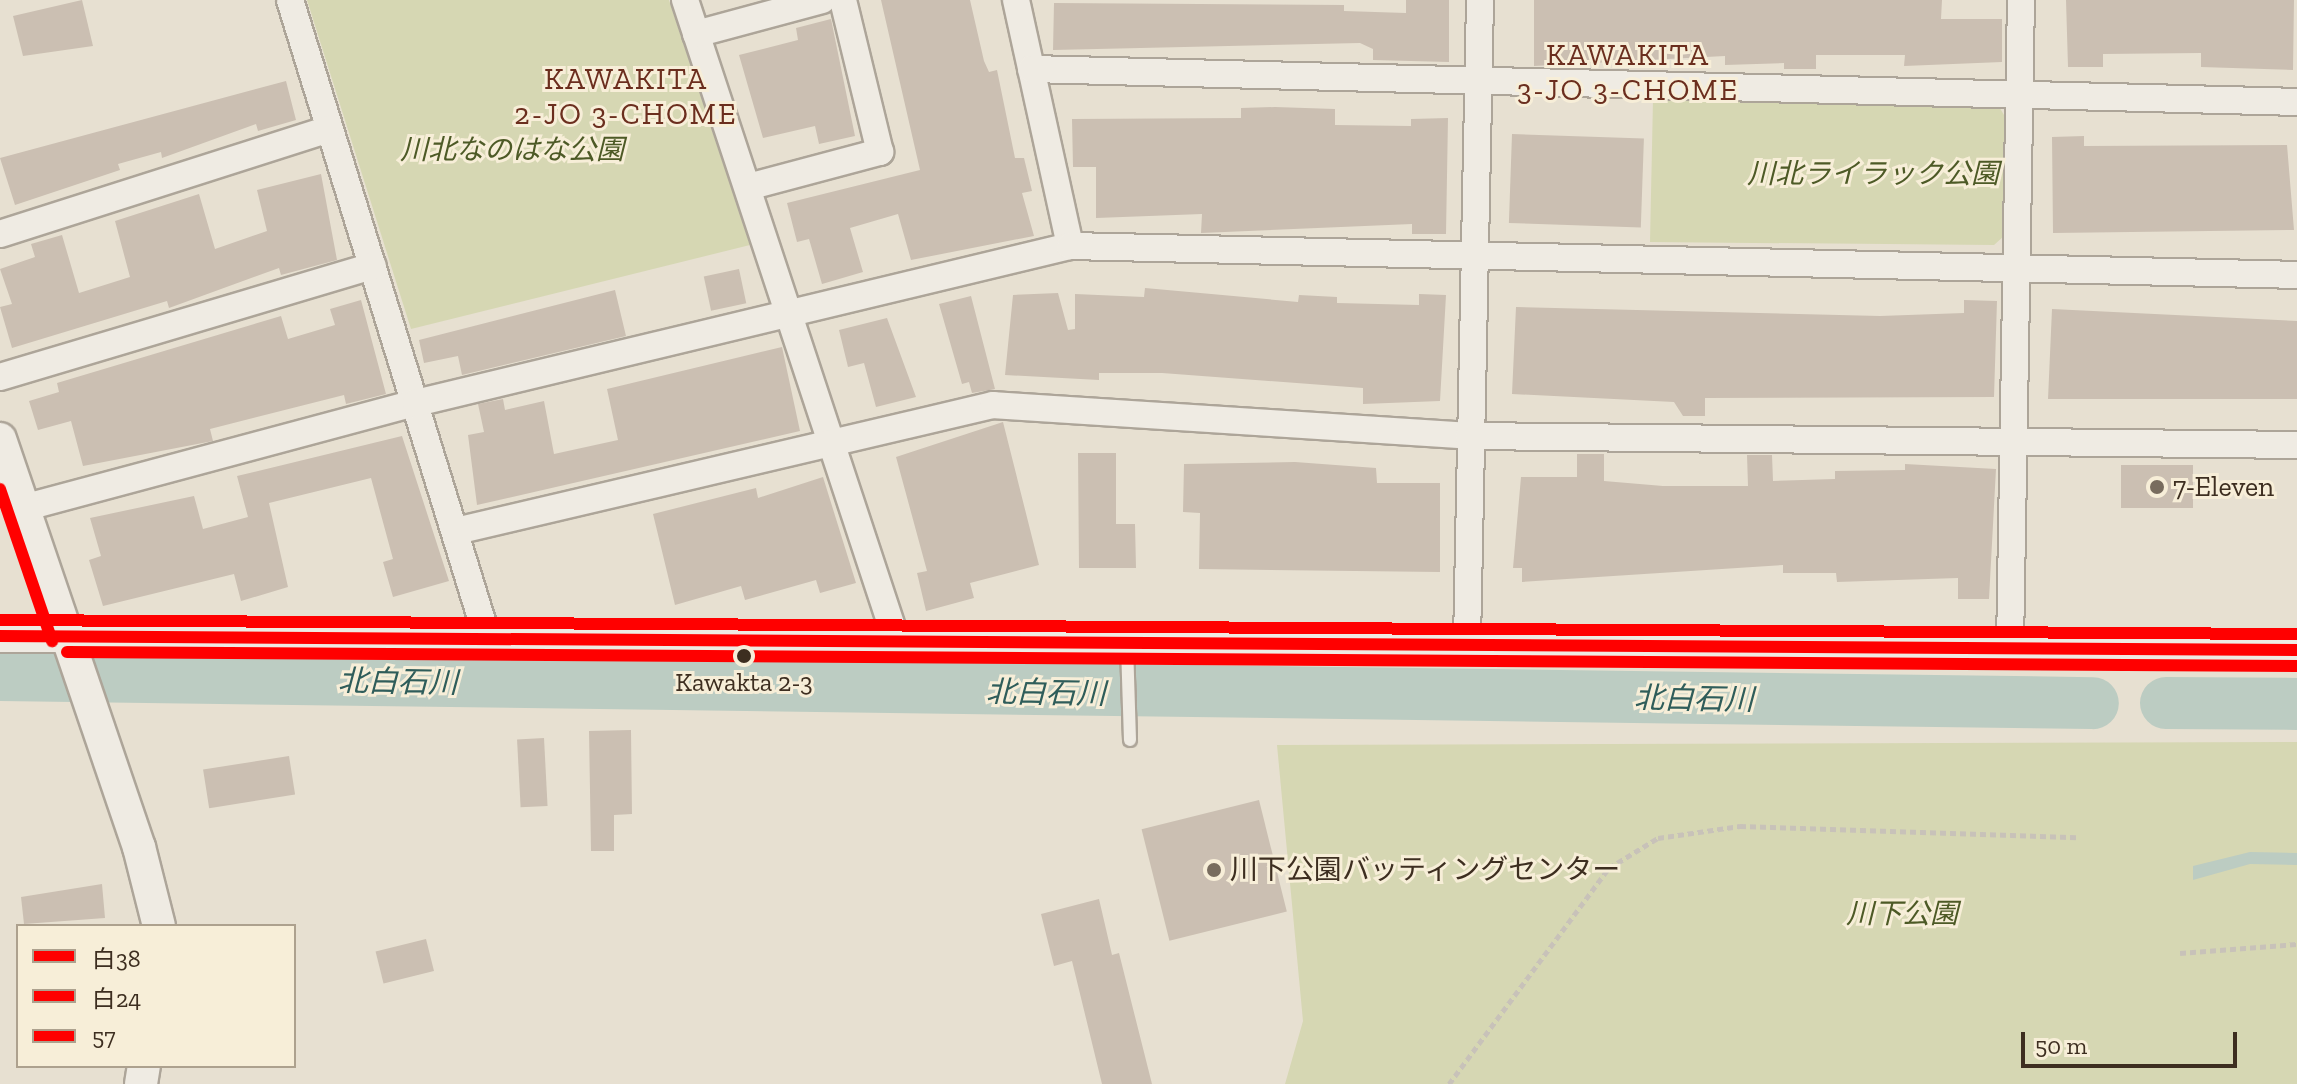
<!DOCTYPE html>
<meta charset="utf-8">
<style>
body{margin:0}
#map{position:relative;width:2297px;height:1084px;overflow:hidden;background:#e7e0d1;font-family:"Zilla Slab","Noto Sans JP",serif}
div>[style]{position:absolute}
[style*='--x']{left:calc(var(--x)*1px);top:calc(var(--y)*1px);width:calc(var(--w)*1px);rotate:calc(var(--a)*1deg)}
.green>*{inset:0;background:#d6d7b3}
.water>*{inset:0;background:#bcccc2}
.river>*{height:52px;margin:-26px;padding:0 26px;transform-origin:26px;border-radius:26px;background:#bcccc2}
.building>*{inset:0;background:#cbbfb2;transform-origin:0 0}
.path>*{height:5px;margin-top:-2.5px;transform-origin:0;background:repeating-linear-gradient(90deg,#c8c2b9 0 6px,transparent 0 10px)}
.roads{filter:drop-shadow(2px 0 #ada599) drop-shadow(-2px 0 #ada599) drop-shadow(0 2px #ada599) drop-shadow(0 -2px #ada599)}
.service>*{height:12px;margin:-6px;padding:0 6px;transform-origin:6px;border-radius:6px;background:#efebe3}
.minor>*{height:26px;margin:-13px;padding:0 13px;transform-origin:13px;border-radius:13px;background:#efebe3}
.tertiary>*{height:32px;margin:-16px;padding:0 16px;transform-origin:16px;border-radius:16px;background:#efebe3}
.bus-1>*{height:12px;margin:-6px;padding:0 6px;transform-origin:6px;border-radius:6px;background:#f00}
.bus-2>*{height:12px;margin:-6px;padding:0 6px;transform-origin:6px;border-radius:6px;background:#f00}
.bus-3>*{height:12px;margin:-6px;padding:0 6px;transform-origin:6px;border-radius:6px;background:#f00}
.dots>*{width:22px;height:22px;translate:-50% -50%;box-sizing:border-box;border:4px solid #f7eed8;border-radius:50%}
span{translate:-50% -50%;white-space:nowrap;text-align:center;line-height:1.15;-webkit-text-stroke:6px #f7eed8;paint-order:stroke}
.bus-label{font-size:26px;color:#3d2e20}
.park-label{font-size:28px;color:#4d5a26;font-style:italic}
.poi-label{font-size:28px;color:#3d2e20}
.left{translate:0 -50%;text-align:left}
.neighbourhood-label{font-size:30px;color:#6b2e1e;letter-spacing:2px}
.water-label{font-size:30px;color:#2f5d5a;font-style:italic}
.legend{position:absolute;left:16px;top:924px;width:280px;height:144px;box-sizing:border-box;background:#f7eed8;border:2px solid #ada18e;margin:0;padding:10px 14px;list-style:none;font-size:24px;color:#3d2e20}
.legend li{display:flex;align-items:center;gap:16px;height:40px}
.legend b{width:40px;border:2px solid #ada18e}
.scale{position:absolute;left:2021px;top:1032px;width:216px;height:36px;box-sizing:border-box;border:4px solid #3d2e20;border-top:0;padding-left:10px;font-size:24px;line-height:28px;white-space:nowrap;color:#3d2e20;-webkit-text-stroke:6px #f7eed8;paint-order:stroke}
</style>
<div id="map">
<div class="green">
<i style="clip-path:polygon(307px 0,669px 0,750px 245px,411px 329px)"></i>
<i style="clip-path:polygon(1653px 99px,1998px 105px,2004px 115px,2004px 236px,1994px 245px,1650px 242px)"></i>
<i style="clip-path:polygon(2297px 742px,2297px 1084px,1285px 1084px,1303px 1021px,1277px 745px)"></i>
</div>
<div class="water">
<i style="clip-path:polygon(2250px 852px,2297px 853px,2297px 865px,2250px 864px,2193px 880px,2193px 866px)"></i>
</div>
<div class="river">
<i style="--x:0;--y:675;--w:2093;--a:0.77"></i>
<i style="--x:2166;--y:703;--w:131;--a:0.4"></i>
</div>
<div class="building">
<i style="clip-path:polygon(82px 0,93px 46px,23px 56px,13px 16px)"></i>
<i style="clip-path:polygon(881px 0,970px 0,984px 61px,989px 72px,997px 70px,1015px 158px,1024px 158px,1032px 191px,1022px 193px,1034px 236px,911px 260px,898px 214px,850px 228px,863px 272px,822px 284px,809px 239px,797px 242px,787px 203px,920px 170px)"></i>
<i style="clip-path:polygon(1406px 0,1449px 0,1449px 62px,1373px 60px,1373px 49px,1360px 43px,1053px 50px,1054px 3px,1344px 5px,1344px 11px,1406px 13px)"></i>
<i style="clip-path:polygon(1534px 0,1942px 0,1941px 19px,2002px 19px,2002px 62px,1904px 66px,1905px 55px,1816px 55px,1816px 69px,1784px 69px,1784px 63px,1725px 65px,1725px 56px,1534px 66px)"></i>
<i style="clip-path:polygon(2066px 0,2294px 0,2293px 70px,2201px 67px,2201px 53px,2103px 54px,2103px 67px,2068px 67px)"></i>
<i style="clip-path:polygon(831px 19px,855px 136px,819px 144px,815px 126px,763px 138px,739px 55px,798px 40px,796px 28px)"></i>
<i style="clip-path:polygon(286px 81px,296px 120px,258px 131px,256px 124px,162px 158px,161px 152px,118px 164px,120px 170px,15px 205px,0 158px)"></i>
<i style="clip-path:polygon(1275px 107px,1335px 109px,1335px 125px,1411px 126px,1411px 119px,1448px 118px,1446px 234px,1412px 234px,1412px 224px,1201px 233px,1202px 214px,1096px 218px,1096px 167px,1073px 167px,1072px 119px,1241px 118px,1241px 108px)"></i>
<i style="left:1512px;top:134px;width:132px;height:89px;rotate:2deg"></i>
<i style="clip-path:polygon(2084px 136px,2084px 146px,2287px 145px,2294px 230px,2053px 233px,2052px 137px)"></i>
<i style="clip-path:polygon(321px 174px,337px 260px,281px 275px,279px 268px,169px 308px,167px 301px,12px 348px,0 307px,12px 304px,0 269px,35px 257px,31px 244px,62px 235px,79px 293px,130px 277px,115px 221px,199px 194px,215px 249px,267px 231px,257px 190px)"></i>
<i style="left:739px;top:269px;width:35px;height:36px;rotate:78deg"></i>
<i style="clip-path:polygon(1145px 288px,1298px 302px,1299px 295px,1337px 297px,1337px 303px,1419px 305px,1419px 294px,1446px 295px,1440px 401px,1363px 404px,1363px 388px,1162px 373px,1099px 373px,1099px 380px,1005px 375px,1013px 295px,1058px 293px,1068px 330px,1075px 329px,1075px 294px,1144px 297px)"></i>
<i style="clip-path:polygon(615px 290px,626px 336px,462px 375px,458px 356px,424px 363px,419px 340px)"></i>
<i style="clip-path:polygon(971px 296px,995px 389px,972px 393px,969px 382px,962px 384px,939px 304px)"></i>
<i style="clip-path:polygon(361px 300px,386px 394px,346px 404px,344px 395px,210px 429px,213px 441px,83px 466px,71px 421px,38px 430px,29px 401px,59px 392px,57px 383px,281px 316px,288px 339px,335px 325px,330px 309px)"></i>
<i style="clip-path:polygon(1964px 300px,1997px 301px,1994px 397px,1705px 398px,1705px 416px,1683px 416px,1674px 402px,1512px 394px,1516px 307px,1880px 316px,1964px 313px)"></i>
<i style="clip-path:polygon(2052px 309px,2297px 321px,2297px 399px,2048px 399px)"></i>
<i style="clip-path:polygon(887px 318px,916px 397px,876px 407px,864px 363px,848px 367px,839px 330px)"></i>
<i style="clip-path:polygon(782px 347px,800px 431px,477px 505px,468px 435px,484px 432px,478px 404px,503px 399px,505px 410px,544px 401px,554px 454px,618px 440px,607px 389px)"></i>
<i style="clip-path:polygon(1003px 422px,1039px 565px,970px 583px,974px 598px,926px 611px,917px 573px,927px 571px,896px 457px)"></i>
<i style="clip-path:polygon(402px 436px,449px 581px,393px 597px,383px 562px,393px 559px,371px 478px,269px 503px,288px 587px,241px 601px,234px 574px,103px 606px,89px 560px,101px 556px,90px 518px,194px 496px,203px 529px,248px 517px,237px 476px)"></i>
<i style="clip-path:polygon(1078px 453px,1116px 453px,1116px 524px,1135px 524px,1136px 568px,1079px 568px)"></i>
<i style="clip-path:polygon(1577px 454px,1604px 454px,1604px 481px,1663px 486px,1748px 486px,1747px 455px,1772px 455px,1773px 481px,1835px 479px,1835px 471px,1905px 470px,1905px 464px,1996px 469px,1989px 599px,1958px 599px,1958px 578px,1837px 582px,1836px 573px,1783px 573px,1783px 565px,1522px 582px,1522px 568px,1513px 568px,1521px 477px,1577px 477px)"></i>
<i style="clip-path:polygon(1295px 462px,1376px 468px,1377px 483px,1440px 483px,1440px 572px,1199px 569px,1200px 513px,1183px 512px,1184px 464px)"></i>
<i style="left:2193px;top:465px;width:43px;height:72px;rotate:90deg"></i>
<i style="clip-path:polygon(823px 477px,856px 583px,820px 593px,816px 580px,745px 600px,741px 586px,675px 605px,653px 514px,756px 488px,758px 498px)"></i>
<i style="clip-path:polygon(631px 730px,632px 814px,614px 815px,614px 851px,591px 851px,589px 731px)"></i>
<i style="left:544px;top:738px;width:68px;height:27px;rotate:87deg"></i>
<i style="left:289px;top:756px;width:39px;height:87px;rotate:81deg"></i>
<i style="left:1259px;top:800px;width:115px;height:121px;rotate:76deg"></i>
<i style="clip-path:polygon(102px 884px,105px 918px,24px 924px,21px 897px)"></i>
<i style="clip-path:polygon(1099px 899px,1112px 955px,1119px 953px,1152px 1084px,1102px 1084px,1072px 961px,1054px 966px,1041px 914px)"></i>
<i style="left:426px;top:939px;width:33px;height:52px;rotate:76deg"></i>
</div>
<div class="path">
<i style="--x:2180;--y:953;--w:117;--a:-4.4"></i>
<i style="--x:1449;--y:1084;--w:269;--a:-53.5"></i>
<i style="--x:1609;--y:868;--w:57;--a:-31.5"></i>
<i style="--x:1658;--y:838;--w:83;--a:-8.3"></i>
<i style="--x:1740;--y:826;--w:337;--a:1.9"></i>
</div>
<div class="roads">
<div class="service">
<i style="--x:1127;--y:645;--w:95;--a:88.2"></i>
</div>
<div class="minor">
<i style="--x:290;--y:0;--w:667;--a:72.82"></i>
<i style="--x:685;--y:0;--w:673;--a:71.73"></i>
<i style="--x:1016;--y:0;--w:252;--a:77.6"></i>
<i style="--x:696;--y:34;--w:131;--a:-15.1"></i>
<i style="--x:1031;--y:69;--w:1266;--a:1.49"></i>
<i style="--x:748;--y:187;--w:137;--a:-14.9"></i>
<i style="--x:880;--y:152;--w:156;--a:-103.7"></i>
<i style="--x:0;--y:234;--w:346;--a:-17.7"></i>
<i style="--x:0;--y:377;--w:389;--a:-16.6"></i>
<i style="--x:23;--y:508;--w:407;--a:-15"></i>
<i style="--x:416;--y:403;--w:673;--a:-13.5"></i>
<i style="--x:1070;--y:246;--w:1227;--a:1.35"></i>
<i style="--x:456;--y:531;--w:552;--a:-13.2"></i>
<i style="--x:993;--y:405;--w:477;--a:3.7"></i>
<i style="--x:1469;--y:436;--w:828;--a:0.62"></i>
<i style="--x:1467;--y:642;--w:642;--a:-88.84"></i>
<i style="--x:2010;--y:647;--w:647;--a:-89.03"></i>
</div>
<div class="tertiary">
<i style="--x:0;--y:439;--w:431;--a:71.2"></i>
<i style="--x:139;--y:847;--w:81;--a:75.8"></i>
<i style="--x:0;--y:636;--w:2297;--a:0.35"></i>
<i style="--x:141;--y:1084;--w:18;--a:-81"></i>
</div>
</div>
<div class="bus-1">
<i style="--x:0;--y:636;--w:2297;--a:0.35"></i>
</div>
<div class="bus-2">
<i style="--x:0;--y:489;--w:161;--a:71.1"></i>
<i style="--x:67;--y:652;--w:2230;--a:0.36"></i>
</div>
<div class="bus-3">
<i style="--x:0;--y:620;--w:2297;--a:0.35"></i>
</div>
<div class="dots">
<i style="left:2157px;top:487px;background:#786c5e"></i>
<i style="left:744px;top:656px;background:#3d2e20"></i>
<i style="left:1214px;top:870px;background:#786c5e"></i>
</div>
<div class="bus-label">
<span style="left:744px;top:683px">Kawakta 2-3</span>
</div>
<div class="park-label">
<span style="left:512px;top:150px">川北なのはな公園</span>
<span style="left:1873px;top:174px">川北ライラック公園</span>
<span style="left:1902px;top:914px">川下公園</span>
</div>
<div class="poi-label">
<span class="left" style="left:2173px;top:487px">7-Eleven</span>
<span class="left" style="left:1230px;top:870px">川下公園バッティングセンター</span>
</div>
<div class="neighbourhood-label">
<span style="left:1628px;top:72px">KAWAKITA<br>3-JO 3-CHOME</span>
<span style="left:626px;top:96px">KAWAKITA<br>2-JO 3-CHOME</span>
</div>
<div class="water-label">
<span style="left:398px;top:682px;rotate:1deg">北白石川</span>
<span style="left:1046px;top:693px;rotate:1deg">北白石川</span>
<span style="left:1694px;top:699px;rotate:1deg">北白石川</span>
</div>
<ul class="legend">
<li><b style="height:10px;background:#f00"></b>白38</li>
<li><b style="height:10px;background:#f00"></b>白24</li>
<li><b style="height:10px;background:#f00"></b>57</li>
</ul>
<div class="scale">50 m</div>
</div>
